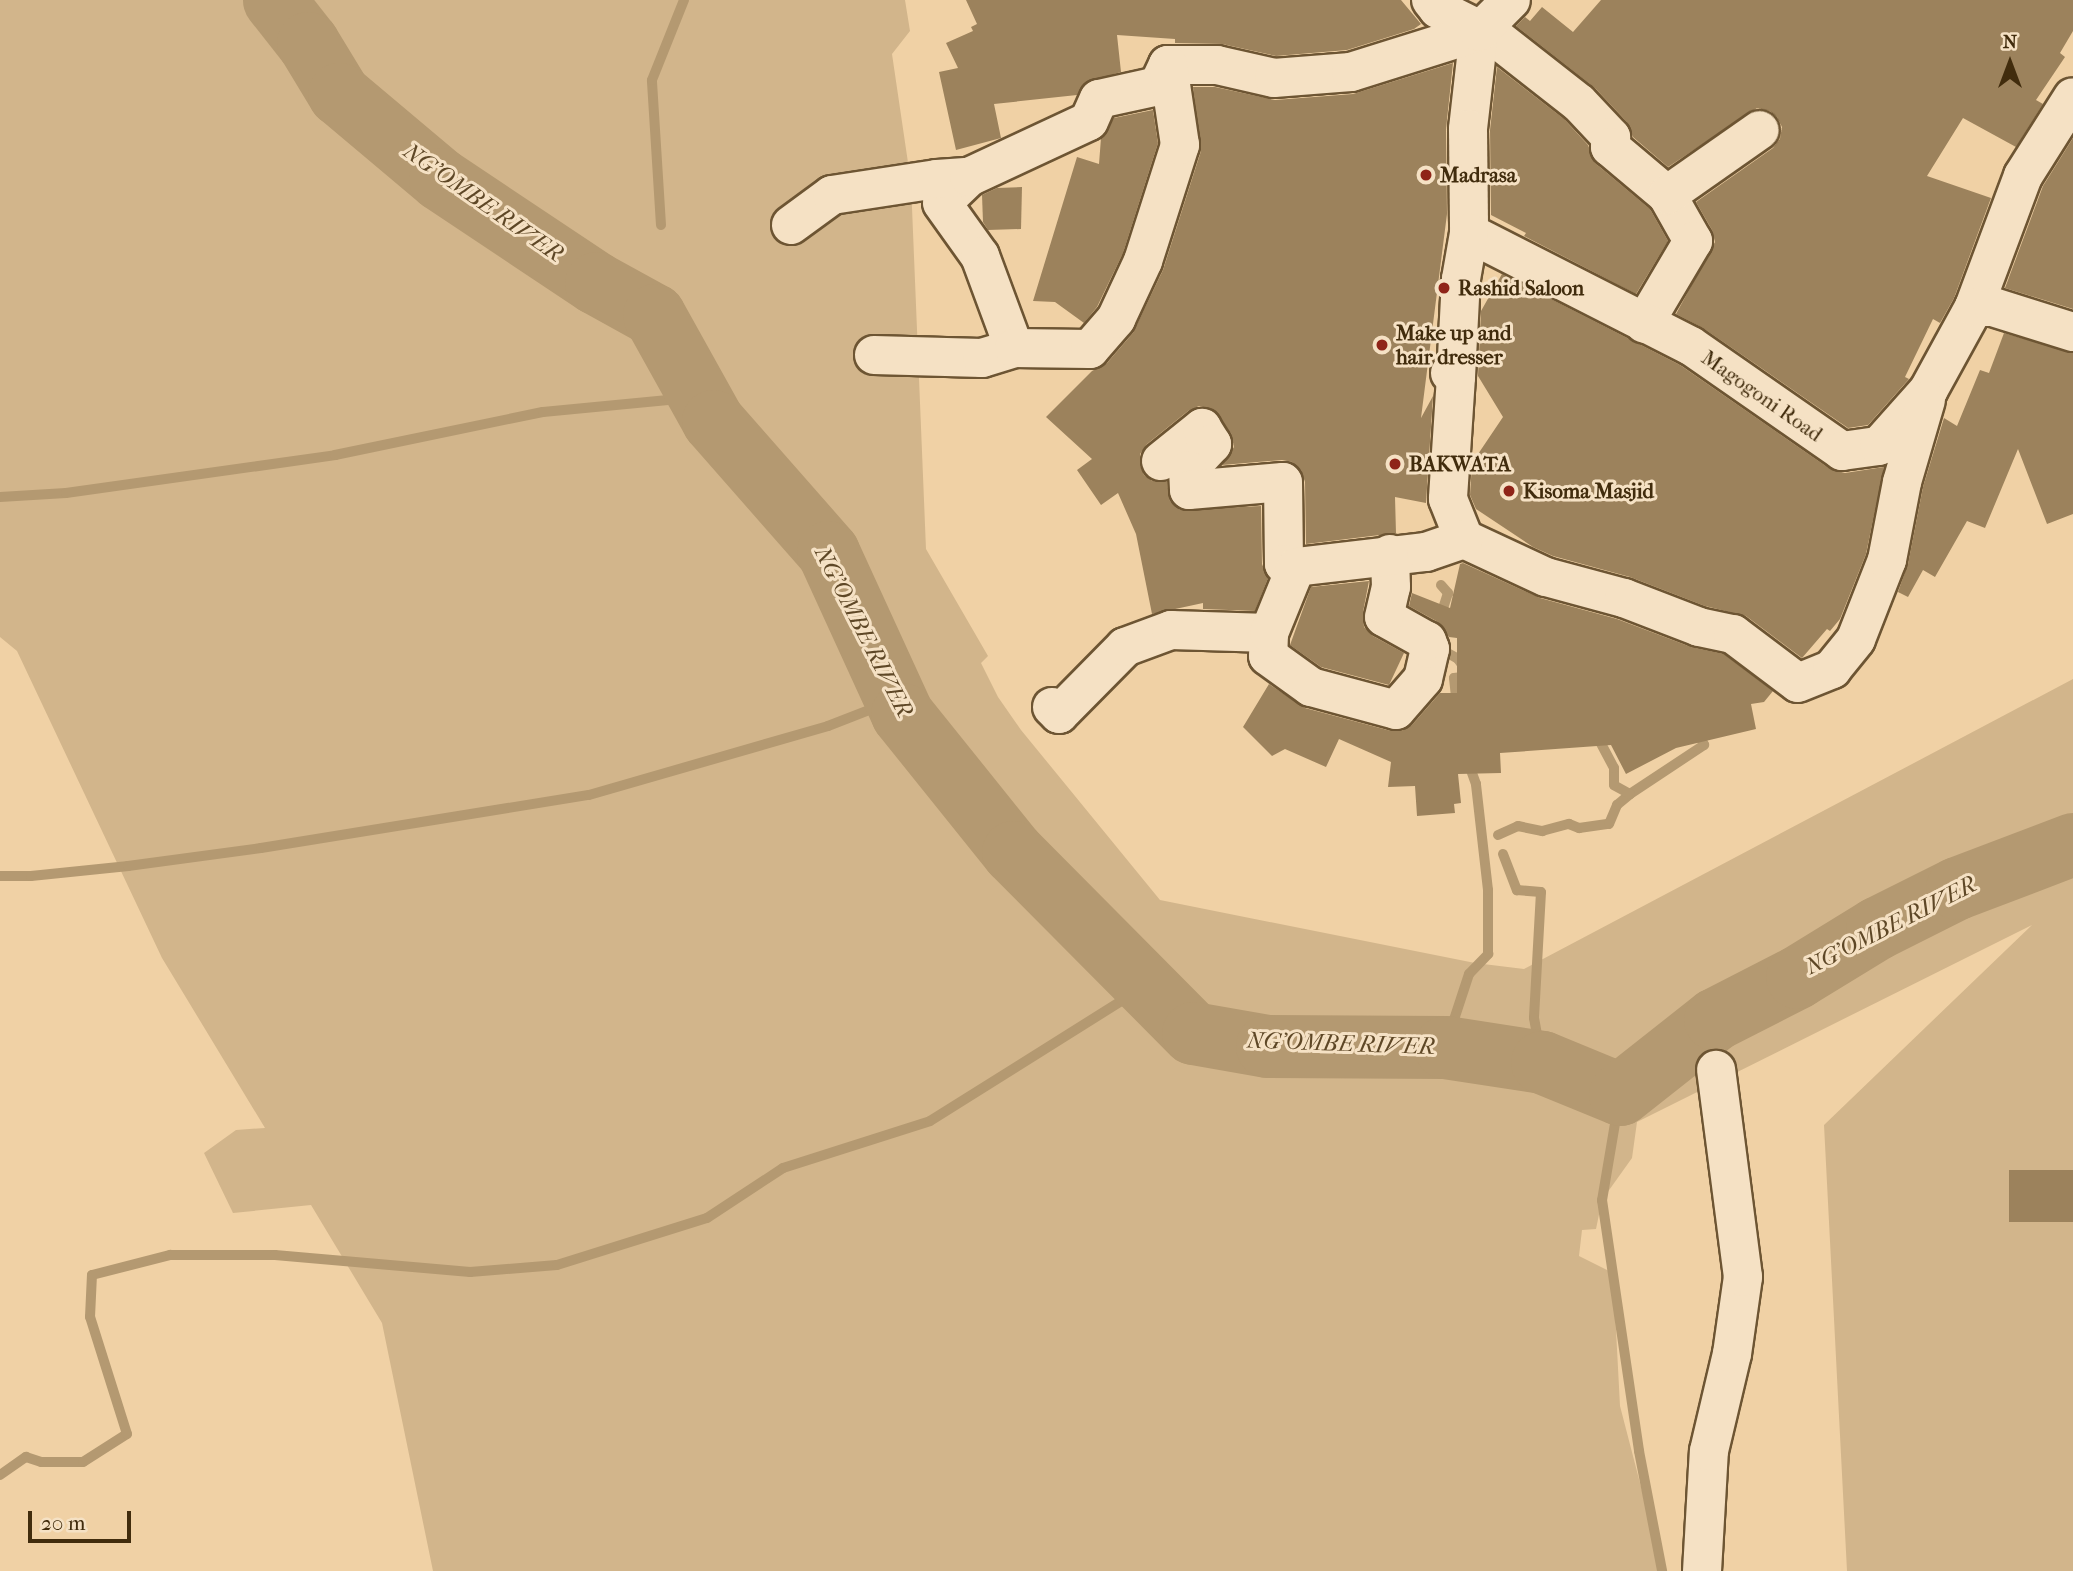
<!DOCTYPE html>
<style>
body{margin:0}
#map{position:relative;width:2073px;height:1571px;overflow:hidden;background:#f0d1a5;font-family:"IM FELL French Canon",serif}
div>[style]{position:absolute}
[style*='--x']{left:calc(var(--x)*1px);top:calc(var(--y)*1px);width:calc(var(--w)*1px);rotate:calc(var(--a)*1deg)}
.green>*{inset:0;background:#d2b58b}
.stream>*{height:10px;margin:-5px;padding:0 5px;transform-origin:5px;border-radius:5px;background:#b49971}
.river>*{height:63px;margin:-31.5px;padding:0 31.5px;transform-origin:31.5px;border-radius:31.5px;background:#b49971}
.building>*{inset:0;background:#9c825c;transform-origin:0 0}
.roads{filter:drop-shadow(2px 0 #6d5533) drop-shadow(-2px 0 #6d5533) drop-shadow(0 2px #6d5533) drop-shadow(0 -2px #6d5533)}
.street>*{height:38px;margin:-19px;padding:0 19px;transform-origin:19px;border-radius:19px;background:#f5e1c4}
.dots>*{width:19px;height:19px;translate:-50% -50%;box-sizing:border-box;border:4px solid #f5e1c4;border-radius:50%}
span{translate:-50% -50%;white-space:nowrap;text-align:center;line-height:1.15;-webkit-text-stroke:6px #f5e1c4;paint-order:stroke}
.poi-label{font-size:21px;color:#412c0d;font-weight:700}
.left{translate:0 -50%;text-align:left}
.street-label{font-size:21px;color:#412c0d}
.water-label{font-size:23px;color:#5e4726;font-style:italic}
.north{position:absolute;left:1975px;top:28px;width:70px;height:70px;-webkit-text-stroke:5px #f5e1c4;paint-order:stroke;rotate:0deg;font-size:19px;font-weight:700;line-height:28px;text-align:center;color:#412c0d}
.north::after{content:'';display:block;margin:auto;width:24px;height:32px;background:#412c0d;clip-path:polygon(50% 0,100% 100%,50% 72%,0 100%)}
.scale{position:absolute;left:28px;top:1511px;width:103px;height:32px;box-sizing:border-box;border:4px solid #412c0d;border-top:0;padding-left:9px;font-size:21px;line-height:24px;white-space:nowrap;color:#412c0d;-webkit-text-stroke:5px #f5e1c4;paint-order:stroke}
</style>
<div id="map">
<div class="green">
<i style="clip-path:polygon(0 0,905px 0,910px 31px,892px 54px,911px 183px,926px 549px,988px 656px,981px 663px,998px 697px,1021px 730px,1160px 900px,1475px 963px,1524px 969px,2073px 679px,2073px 1571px,1847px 1571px,1824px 1125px,2032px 925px,1637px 1122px,1632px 1158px,1602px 1200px,1596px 1229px,1582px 1230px,1579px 1256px,1613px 1273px,1620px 1406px,1660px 1560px,1660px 1571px,433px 1571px,382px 1323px,311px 1205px,233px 1213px,204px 1153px,236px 1130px,265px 1128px,162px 958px,17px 651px,0 637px)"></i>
</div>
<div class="stream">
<i style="--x:661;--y:225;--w:145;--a:-93.6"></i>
<i style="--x:652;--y:80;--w:86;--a:-68.2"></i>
<i style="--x:0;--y:497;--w:66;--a:-3.5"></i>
<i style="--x:66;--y:493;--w:272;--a:-8"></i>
<i style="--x:335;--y:455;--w:212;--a:-11.7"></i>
<i style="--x:543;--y:412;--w:157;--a:-5.5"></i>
<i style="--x:1441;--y:585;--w:11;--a:49"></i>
<i style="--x:1448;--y:593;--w:20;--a:108"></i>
<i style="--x:1442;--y:612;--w:38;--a:90"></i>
<i style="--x:1442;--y:650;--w:18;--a:29"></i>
<i style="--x:1458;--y:659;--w:21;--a:55"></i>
<i style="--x:1470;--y:676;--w:16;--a:173"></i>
<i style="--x:1454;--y:678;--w:27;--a:84"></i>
<i style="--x:1630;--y:794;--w:89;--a:-33.5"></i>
<i style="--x:1704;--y:745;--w:16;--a:-112"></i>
<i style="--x:1498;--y:835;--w:22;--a:-24"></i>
<i style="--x:1518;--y:826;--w:25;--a:12"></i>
<i style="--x:1542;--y:831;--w:28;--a:-15"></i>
<i style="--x:1569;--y:824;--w:11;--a:22"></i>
<i style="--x:1579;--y:828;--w:30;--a:-8"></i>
<i style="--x:1609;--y:824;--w:21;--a:-67"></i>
<i style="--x:1617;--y:805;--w:17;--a:-40"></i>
<i style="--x:1630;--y:794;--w:18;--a:-151"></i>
<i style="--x:1614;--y:785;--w:17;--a:-90"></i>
<i style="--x:1614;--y:768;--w:40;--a:-118"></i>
<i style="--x:1503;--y:854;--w:39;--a:69"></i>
<i style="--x:1517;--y:890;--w:24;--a:5"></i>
<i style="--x:1541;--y:892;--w:126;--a:93.2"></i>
<i style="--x:1534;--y:1018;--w:45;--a:79.7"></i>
<i style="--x:0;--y:876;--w:31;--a:0"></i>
<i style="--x:31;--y:876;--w:98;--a:-5.9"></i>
<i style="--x:128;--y:866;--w:134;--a:-7.7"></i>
<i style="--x:261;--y:848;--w:332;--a:-9.2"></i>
<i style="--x:589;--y:795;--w:249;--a:-16.1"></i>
<i style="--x:828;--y:726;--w:72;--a:-21.2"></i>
<i style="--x:1445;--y:1047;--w:77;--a:-71.8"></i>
<i style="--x:1469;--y:974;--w:28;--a:-46"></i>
<i style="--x:1488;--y:954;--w:64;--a:-90"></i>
<i style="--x:1488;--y:890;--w:107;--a:-96.5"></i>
<i style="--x:1476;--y:784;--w:23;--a:-110"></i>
<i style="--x:1620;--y:1094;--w:108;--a:99.6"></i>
<i style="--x:1602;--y:1200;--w:254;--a:81.6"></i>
<i style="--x:1639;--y:1451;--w:122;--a:79.1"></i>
<i style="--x:0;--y:1475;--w:32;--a:-35"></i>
<i style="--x:26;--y:1457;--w:16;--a:18"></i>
<i style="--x:41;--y:1462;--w:42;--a:0"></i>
<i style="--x:83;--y:1462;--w:52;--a:-32.5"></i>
<i style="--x:127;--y:1434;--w:123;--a:-107.5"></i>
<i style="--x:90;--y:1317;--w:42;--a:-87.3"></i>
<i style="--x:92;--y:1275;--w:81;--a:-14.4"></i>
<i style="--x:170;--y:1255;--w:105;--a:0"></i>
<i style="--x:275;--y:1255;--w:196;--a:5"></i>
<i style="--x:470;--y:1272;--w:87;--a:-4.6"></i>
<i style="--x:557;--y:1265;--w:157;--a:-17.4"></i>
<i style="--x:707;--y:1218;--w:91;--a:-33.3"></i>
<i style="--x:783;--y:1168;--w:154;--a:-17.7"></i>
<i style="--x:930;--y:1121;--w:254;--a:-32.1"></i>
</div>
<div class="river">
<i style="--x:274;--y:0;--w:55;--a:51.7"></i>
<i style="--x:308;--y:43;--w:60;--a:58.7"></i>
<i style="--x:339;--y:94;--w:132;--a:40.1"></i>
<i style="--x:440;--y:179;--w:187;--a:33.7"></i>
<i style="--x:596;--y:283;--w:66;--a:28.9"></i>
<i style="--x:654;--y:315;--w:121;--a:60.9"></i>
<i style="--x:713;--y:421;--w:174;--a:48.7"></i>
<i style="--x:828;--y:552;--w:178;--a:65.4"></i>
<i style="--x:902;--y:714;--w:177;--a:51.2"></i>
<i style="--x:1013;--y:852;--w:255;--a:45.2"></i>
<i style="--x:1193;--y:1033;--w:75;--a:10"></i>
<i style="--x:1267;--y:1046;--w:178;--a:0.3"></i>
<i style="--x:1445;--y:1047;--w:98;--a:8.8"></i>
<i style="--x:1542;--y:1062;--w:84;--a:22.3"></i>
<i style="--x:1620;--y:1094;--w:121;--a:-38.3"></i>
<i style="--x:1715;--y:1019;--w:92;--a:-27.1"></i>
<i style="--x:1797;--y:977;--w:94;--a:-31.5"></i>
<i style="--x:1877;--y:928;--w:89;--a:-26.6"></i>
<i style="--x:1957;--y:888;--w:124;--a:-20.8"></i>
</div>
<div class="building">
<i style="clip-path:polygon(966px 0,1401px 0,1421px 24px,1414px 29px,1347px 50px,1276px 56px,1222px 44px,1175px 43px,1175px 39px,1117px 35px,1121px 72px,1086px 82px,1077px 95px,994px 104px,1001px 138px,956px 150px,939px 72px,958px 68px,946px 43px,973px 31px,971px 27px,977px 24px)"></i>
<i style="clip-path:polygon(1601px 0,2073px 0,2073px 31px,2060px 53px,2065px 57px,2036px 100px,2043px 104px,2016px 147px,1963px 118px,1927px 176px,1991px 198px,1954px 298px,1940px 323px,1933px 319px,1905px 377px,1909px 379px,1868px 425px,1848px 428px,1703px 328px,1676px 314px,1715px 242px,1712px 230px,1696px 202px,1773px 148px,1780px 139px,1782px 127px,1777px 117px,1770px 111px,1757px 108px,1668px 167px,1633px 137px,1627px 122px,1595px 88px,1516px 26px,1525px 17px,1530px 21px,1542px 7px,1573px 32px)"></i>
<i style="clip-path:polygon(1453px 63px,1446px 129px,1447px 214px,1421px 418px,1433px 396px,1426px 503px,1395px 497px,1396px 533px,1306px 544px,1305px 482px,1301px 470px,1292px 462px,1282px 460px,1222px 465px,1234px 447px,1231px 433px,1212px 409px,1199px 406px,1188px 411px,1147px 444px,1140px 454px,1140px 465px,1144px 475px,1152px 481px,1167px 482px,1170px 501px,1180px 510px,1261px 506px,1262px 564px,1268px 578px,1255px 611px,1203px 609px,1203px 603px,1152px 614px,1136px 534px,1118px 493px,1101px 505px,1077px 470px,1092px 459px,1046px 417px,1092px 371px,1107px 363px,1133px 333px,1163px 270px,1201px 151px,1193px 87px,1215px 87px,1275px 100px,1353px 94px)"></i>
<i style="clip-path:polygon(1497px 67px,1564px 119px,1588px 145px,1595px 163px,1650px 209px,1668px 241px,1636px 294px,1524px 236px,1526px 233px,1491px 215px,1490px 130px)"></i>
<i style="clip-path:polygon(1153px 110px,1158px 143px,1123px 253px,1097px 307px,1084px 323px,1055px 302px,1033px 301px,1077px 157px,1099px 164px,1101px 138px,1114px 118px)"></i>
<i style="clip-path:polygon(2073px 138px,2073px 309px,2005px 288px,2043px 186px)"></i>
<i style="clip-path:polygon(1022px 187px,1021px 229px,988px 230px,983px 222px,982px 195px,997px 188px)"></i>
<i style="clip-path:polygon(1502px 274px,1680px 365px,1830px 469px,1845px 473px,1884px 467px,1866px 554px,1840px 619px,1830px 631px,1827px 629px,1802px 658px,1746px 616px,1705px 606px,1630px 577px,1553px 556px,1533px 547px,1476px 509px,1470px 495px,1472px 463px,1503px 417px,1478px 376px,1481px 311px)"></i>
<i style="clip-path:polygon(2004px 333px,2073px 353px,2073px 514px,2047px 524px,2018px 449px,1985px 528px,1967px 521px,1935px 577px,1923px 570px,1908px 597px,1898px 592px,1908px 564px,1923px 487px,1944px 418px,1957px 426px,1980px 370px,1989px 373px)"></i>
<i style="clip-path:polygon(1463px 563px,1540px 598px,1617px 619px,1691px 647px,1724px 654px,1773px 691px,1764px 702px,1751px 704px,1756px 729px,1676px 748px,1626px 774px,1611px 745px,1500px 753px,1501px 773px,1458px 774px,1461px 803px,1454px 804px,1455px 813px,1417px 816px,1415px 786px,1388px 787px,1391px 762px,1339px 739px,1326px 767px,1285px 749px,1272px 756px,1243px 727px,1269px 684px,1305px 708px,1391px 731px,1402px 731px,1412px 725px,1440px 693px,1457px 693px,1457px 638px,1449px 637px,1438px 622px,1409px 606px,1412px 593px,1450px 608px,1460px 564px)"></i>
<i style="clip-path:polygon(1369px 581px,1363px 612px,1364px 627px,1373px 636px,1404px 653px,1389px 685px,1321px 667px,1290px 645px,1311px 587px)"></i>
<i style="left:2073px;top:1170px;width:52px;height:64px;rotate:90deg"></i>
</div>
<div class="roads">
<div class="street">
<i style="--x:1431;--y:0;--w:11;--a:52"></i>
<i style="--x:1438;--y:9;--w:65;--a:26.6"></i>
<i style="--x:1496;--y:38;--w:105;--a:38.1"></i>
<i style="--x:1579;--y:103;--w:47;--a:46.7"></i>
<i style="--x:1611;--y:137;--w:10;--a:96"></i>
<i style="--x:1610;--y:147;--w:75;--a:40.1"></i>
<i style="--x:1667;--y:195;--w:53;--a:60.5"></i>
<i style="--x:1693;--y:241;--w:96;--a:120.6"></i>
<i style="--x:1479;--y:32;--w:98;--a:96.5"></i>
<i style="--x:1468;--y:129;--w:104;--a:89.4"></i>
<i style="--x:1469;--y:233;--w:249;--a:27"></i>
<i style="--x:1691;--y:346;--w:184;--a:34.8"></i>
<i style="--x:1842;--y:451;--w:37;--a:-8"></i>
<i style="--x:1879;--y:446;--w:74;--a:-48.3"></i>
<i style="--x:1928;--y:391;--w:96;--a:-61.3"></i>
<i style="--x:1974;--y:307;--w:140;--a:-69.5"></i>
<i style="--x:2023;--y:176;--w:93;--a:-57.7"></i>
<i style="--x:969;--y:177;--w:37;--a:136"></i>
<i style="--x:942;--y:203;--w:65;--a:54.4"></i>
<i style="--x:980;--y:256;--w:98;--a:69.7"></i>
<i style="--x:1667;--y:195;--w:113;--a:-35"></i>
<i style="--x:791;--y:225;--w:51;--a:-36.2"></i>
<i style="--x:832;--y:195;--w:106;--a:-8.7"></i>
<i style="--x:937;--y:179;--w:32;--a:-4"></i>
<i style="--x:969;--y:177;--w:132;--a:-25"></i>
<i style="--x:1089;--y:121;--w:24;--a:-66"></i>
<i style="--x:1099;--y:99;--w:60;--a:-12.4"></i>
<i style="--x:1158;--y:86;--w:23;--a:-65"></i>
<i style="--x:1168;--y:65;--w:49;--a:0"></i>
<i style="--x:1217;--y:65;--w:58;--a:12.8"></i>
<i style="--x:1274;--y:78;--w:77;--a:-4.5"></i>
<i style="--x:1351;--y:72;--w:134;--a:-17.4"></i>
<i style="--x:1479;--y:32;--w:45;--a:-45"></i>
<i style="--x:1974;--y:307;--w:19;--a:0"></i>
<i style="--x:1993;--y:307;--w:84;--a:17.4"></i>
<i style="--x:874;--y:355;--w:108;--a:1.6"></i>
<i style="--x:982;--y:358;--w:34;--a:-17"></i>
<i style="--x:1014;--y:348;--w:76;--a:0.8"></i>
<i style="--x:1090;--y:349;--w:40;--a:-49"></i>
<i style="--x:1116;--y:319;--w:64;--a:-65"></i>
<i style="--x:1143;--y:261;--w:122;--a:-72.3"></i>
<i style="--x:1180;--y:145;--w:81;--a:-98.5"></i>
<i style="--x:1450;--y:373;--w:7;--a:34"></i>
<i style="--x:1456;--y:377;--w:122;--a:93.8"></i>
<i style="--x:1448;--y:499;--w:43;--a:68.2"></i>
<i style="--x:1464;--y:539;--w:90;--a:24.9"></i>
<i style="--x:1546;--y:577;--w:81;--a:15.1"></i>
<i style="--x:1624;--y:598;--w:80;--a:21.1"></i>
<i style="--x:1699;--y:627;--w:35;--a:12"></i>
<i style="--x:1733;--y:634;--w:81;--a:37"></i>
<i style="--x:1798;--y:683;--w:37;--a:-22"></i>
<i style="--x:1832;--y:669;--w:38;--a:-51"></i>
<i style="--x:1856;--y:639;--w:85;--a:-68.6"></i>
<i style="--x:1887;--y:560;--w:79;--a:-79.1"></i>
<i style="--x:1902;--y:482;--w:85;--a:-73.7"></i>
<i style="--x:1456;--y:377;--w:98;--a:-87.1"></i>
<i style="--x:1461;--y:279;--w:47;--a:-80.1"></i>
<i style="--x:1161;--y:461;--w:53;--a:-38.8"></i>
<i style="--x:1202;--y:428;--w:19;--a:58"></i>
<i style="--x:1212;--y:444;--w:35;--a:133"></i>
<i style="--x:1188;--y:470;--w:20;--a:87"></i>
<i style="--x:1189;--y:490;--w:94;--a:-4.9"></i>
<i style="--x:1283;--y:482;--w:82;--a:89.3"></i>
<i style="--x:1284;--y:564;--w:12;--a:14"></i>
<i style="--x:1269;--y:633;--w:23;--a:92"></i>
<i style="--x:1268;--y:656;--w:53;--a:35.8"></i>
<i style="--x:1311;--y:687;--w:88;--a:15.1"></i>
<i style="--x:1396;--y:710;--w:41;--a:-48.9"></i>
<i style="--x:1423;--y:679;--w:31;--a:-77"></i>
<i style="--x:1430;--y:649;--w:9;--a:-111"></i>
<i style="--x:1427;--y:641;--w:49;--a:-150.8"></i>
<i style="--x:1384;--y:617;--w:31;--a:-77"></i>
<i style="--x:1391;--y:587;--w:33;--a:-92"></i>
<i style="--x:1052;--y:707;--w:10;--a:45"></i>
<i style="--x:1059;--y:714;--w:94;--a:-45.4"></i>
<i style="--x:1125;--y:647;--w:49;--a:-20.3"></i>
<i style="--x:1171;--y:630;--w:98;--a:1.8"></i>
<i style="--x:1269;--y:633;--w:71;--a:-67.8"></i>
<i style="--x:1296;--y:567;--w:131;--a:-6.6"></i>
<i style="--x:1426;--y:552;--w:40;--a:-18.9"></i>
<i style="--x:1702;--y:1571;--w:120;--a:-86.7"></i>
<i style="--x:1709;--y:1451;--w:100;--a:-76.7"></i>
<i style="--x:1732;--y:1354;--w:78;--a:-81.9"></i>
<i style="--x:1743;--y:1277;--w:209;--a:-97.4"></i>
</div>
</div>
<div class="dots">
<i style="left:1426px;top:175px;background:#8f2418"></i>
<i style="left:1444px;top:288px;background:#8f2418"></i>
<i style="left:1382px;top:345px;background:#8f2418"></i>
<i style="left:1395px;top:464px;background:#8f2418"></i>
<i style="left:1509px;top:491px;background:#8f2418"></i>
</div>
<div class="poi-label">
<span class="left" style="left:1440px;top:175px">Madrasa</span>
<span class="left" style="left:1458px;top:288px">Rashid Saloon</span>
<span class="left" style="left:1396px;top:345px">Make up and<br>hair dresser</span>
<span class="left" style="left:1409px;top:464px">BAKWATA</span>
<span class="left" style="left:1523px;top:491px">Kisoma Masjid</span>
</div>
<div class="street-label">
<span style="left:1762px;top:396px;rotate:35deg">Magogoni Road</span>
</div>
<div class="water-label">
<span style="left:483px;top:203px;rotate:35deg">NG'OMBE RIVER</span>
<span style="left:863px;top:632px;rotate:63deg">NG'OMBE RIVER</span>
<span style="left:1891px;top:926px;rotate:-27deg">NG'OMBE RIVER</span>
<span style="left:1341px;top:1044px;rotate:2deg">NG'OMBE RIVER</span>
</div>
<div class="north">N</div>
<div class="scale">20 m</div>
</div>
